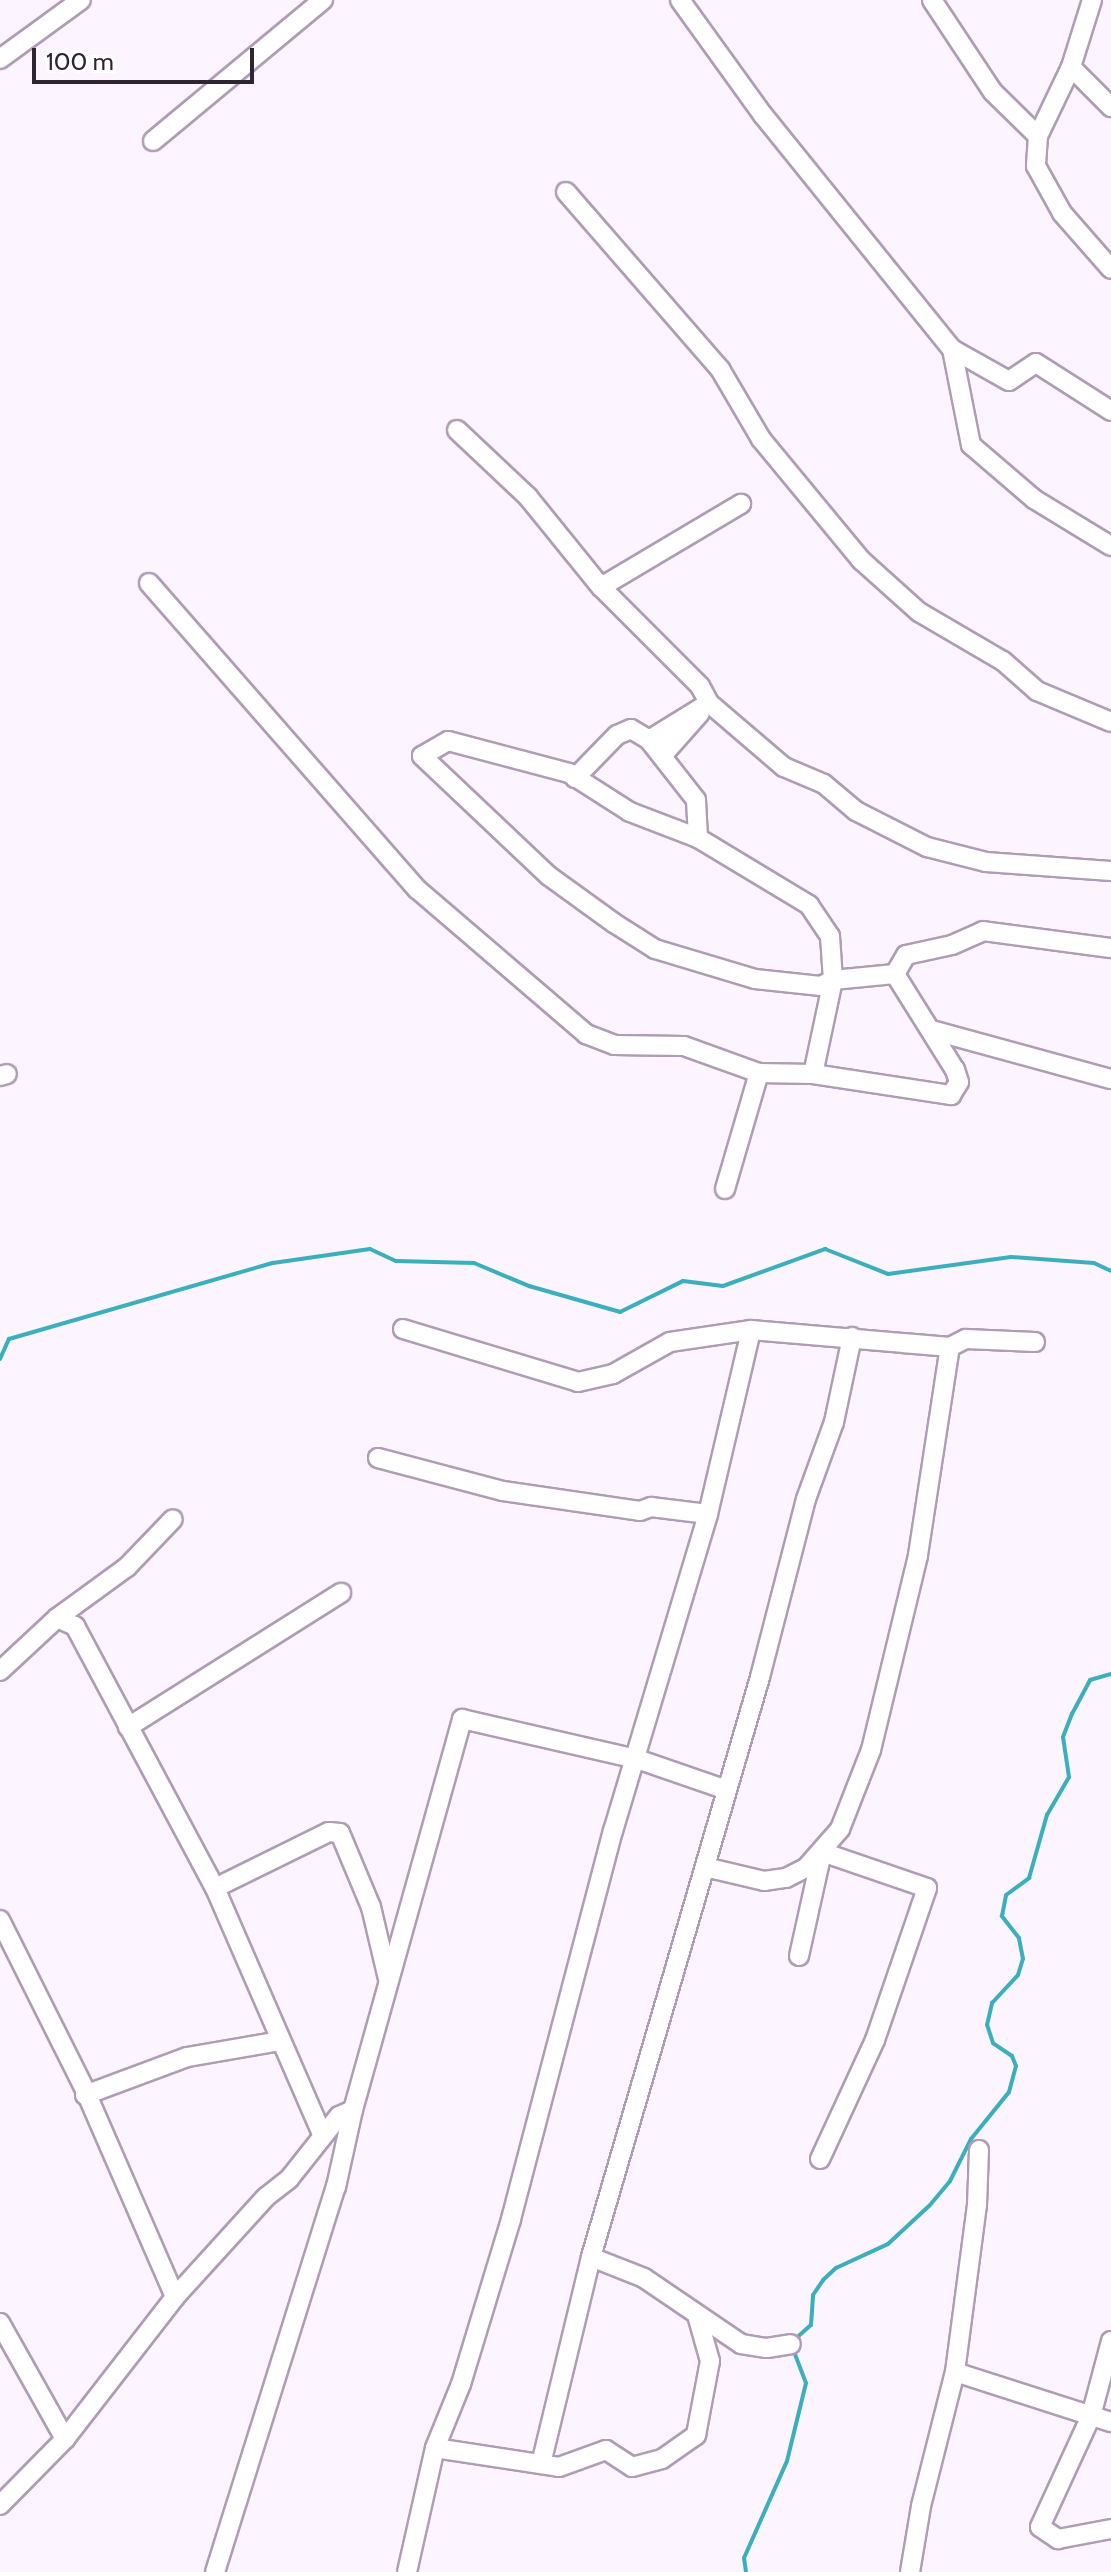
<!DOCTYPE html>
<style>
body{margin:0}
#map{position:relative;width:1111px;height:2572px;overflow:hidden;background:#fcf4fe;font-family:Cabin,sans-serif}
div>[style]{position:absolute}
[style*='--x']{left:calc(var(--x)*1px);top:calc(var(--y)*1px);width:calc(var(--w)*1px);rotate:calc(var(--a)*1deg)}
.stream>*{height:4px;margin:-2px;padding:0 2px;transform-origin:2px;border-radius:2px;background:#3bafbd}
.roads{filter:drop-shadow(2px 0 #af9cb5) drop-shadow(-2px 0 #af9cb5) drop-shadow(0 2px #af9cb5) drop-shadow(0 -2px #af9cb5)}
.street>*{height:18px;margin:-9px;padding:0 9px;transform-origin:9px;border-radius:9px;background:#fff}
span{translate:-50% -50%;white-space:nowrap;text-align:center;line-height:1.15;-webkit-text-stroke:7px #fff;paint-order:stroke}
.scale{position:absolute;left:32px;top:48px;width:222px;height:36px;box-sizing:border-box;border:4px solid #2d252f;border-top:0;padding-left:10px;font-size:24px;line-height:28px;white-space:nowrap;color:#2d252f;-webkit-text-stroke:6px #fff;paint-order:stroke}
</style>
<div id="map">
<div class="stream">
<i style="--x:0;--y:1359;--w:22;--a:-66"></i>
<i style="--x:9;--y:1339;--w:275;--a:-16.1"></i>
<i style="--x:273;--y:1263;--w:98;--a:-8.2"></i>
<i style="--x:370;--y:1249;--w:29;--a:25"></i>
<i style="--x:396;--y:1261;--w:78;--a:1.5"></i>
<i style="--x:474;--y:1263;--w:60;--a:22.7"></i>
<i style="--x:529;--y:1286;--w:95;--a:15.9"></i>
<i style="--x:620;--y:1312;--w:70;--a:-26.2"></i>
<i style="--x:683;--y:1281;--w:40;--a:7.1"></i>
<i style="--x:723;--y:1286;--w:109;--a:-19.9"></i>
<i style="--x:825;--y:1249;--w:68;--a:21.6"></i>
<i style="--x:888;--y:1274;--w:124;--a:-7.9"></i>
<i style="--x:1011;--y:1257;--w:83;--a:4.1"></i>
<i style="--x:1094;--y:1263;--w:19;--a:25"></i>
<i style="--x:793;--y:2341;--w:24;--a:-42"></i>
<i style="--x:811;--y:2325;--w:30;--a:-86"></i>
<i style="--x:813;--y:2295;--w:18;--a:-56"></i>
<i style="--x:823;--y:2280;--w:18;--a:-43"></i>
<i style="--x:836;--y:2268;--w:57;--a:-24.8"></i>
<i style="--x:888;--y:2244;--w:57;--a:-42.9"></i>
<i style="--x:930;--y:2205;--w:31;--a:-50"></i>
<i style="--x:950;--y:2181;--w:47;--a:-63.4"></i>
<i style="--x:971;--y:2139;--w:60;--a:-51"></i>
<i style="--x:1009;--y:2092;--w:27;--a:-75"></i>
<i style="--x:1016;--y:2066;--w:11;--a:-112"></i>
<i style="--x:1012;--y:2056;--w:23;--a:-146"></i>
<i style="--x:993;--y:2043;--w:19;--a:-108"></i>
<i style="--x:987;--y:2025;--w:23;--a:-77"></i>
<i style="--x:992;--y:2003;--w:38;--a:-47"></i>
<i style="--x:1018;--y:1975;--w:17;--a:-73"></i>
<i style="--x:1023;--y:1959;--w:21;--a:-101"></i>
<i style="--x:1019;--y:1938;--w:28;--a:-128"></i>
<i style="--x:1002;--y:1916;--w:21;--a:-79"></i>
<i style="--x:1006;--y:1895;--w:29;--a:-36"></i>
<i style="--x:1029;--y:1878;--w:66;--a:-74.1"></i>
<i style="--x:1047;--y:1815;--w:44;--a:-59.9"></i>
<i style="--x:1069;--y:1777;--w:40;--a:-98.5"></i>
<i style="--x:1063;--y:1737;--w:25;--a:-69"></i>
<i style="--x:1072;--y:1714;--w:38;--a:-62"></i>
<i style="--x:1090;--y:1680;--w:22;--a:-16"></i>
<i style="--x:746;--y:2572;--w:14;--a:-98"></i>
<i style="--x:744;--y:2558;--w:106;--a:-66.1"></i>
<i style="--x:787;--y:2461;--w:80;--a:-76.3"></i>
<i style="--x:806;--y:2383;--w:36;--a:-111"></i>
</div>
<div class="roads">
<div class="street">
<i style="--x:680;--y:0;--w:142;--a:54.2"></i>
<i style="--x:763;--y:115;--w:301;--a:51.1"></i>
<i style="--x:952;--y:349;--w:65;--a:29.3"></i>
<i style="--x:1009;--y:381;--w:32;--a:-34"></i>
<i style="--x:1036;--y:363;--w:89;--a:32.6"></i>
<i style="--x:932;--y:0;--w:110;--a:56.5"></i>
<i style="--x:993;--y:92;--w:63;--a:44.4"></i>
<i style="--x:1092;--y:0;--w:70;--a:107.4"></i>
<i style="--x:1071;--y:67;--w:76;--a:115.6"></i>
<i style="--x:1038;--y:136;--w:30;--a:94"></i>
<i style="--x:1036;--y:166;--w:54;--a:61"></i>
<i style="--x:1062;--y:213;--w:74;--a:48.8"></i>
<i style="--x:0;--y:59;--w:100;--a:-36.1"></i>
<i style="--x:1071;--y:67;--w:57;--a:45"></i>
<i style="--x:153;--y:141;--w:221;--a:-39.7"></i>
<i style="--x:566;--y:192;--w:235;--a:49"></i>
<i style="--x:720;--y:369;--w:81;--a:59.6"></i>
<i style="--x:761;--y:439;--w:157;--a:50.4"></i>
<i style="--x:861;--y:560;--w:78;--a:41.9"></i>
<i style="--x:919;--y:612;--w:97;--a:30.3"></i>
<i style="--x:1003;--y:661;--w:45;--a:41.4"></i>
<i style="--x:1037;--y:691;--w:80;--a:22.7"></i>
<i style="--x:952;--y:349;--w:98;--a:78.8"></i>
<i style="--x:971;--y:445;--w:83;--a:40.6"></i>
<i style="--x:1034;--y:499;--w:90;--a:31.4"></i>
<i style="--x:457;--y:430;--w:98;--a:43.3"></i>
<i style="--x:528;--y:497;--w:116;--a:51"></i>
<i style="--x:601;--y:587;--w:140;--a:45"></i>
<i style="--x:700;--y:686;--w:19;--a:62"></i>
<i style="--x:709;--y:703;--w:99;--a:40.5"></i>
<i style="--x:784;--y:767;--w:43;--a:23"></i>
<i style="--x:824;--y:784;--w:42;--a:40.2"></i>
<i style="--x:856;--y:811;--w:80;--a:26.9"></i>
<i style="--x:927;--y:847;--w:61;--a:14.3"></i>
<i style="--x:986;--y:862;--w:125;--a:4.1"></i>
<i style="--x:149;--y:583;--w:407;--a:48.8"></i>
<i style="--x:417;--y:889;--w:223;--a:40.6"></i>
<i style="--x:586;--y:1034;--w:30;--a:21"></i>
<i style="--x:614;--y:1045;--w:70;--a:0.8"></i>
<i style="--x:684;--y:1046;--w:80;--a:19.8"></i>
<i style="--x:759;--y:1073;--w:54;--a:1.1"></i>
<i style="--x:813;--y:1074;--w:140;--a:8.7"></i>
<i style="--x:951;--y:1095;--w:15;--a:-58"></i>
<i style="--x:959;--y:1082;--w:13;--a:-108"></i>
<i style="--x:955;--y:1070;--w:113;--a:-122"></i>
<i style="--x:601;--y:587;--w:163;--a:-30.7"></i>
<i style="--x:649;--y:740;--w:76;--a:51.9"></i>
<i style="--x:696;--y:800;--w:38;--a:87"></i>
<i style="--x:698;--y:838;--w:130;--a:31.1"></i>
<i style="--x:809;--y:905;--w:37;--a:56"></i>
<i style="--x:830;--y:936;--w:44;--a:86.1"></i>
<i style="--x:833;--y:980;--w:96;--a:102"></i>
<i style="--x:662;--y:756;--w:57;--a:-48.5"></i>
<i style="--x:575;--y:778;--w:60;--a:-45.7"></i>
<i style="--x:617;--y:735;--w:15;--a:-23"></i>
<i style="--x:631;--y:729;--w:21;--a:31"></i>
<i style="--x:649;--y:740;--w:70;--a:-31.7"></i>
<i style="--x:698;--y:838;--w:73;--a:-159.1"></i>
<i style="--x:630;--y:812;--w:72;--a:-147.4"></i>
<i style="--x:569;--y:773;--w:125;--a:-165.2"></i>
<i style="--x:448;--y:741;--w:30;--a:150"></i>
<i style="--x:422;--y:756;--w:175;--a:43.4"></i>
<i style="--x:549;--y:876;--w:80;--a:35.9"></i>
<i style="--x:614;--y:923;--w:49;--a:32.4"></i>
<i style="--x:655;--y:949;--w:104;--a:16.7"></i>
<i style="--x:755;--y:979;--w:66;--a:6.1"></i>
<i style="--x:821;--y:986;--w:13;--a:-27"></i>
<i style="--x:833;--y:980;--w:62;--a:-5.5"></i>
<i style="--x:895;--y:974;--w:22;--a:-60"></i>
<i style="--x:906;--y:955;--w:47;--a:-12.3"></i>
<i style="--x:952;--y:945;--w:34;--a:-24"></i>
<i style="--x:983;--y:931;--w:129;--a:7.6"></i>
<i style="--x:935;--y:1031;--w:182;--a:15.3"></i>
<i style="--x:0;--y:1076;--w:7;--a:-16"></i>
<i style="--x:725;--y:1189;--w:121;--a:-73.7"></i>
<i style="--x:403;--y:1329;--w:183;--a:16.8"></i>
<i style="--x:578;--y:1382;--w:36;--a:-13"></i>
<i style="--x:613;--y:1374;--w:65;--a:-29.3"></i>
<i style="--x:670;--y:1342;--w:82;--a:-8.4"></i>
<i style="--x:751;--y:1330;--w:200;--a:4.9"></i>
<i style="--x:950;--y:1347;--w:18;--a:-27"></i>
<i style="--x:966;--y:1339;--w:69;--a:2.5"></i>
<i style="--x:378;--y:1458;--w:129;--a:14.8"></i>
<i style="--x:503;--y:1491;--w:138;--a:8.3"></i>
<i style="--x:640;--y:1511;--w:12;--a:-20"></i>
<i style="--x:651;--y:1507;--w:57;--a:7"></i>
<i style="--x:57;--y:1618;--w:20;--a:24"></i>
<i style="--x:75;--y:1626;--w:297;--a:61.9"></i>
<i style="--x:215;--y:1888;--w:268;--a:66.5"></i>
<i style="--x:0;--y:1671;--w:78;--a:-42.9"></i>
<i style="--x:57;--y:1618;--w:87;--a:-36.1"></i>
<i style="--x:127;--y:1567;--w:66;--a:-46.2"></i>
<i style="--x:128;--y:1727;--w:252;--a:-32.2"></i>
<i style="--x:705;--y:1867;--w:61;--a:13.3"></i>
<i style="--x:764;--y:1881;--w:22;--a:-8"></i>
<i style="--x:786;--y:1878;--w:22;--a:-27"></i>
<i style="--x:806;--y:1868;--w:52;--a:-48.9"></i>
<i style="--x:840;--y:1829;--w:85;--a:-68.6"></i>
<i style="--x:871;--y:1750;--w:201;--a:-76.4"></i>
<i style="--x:918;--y:1555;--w:210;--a:-81.3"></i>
<i style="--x:215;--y:1888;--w:127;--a:-26.2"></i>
<i style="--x:329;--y:1832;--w:11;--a:5"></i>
<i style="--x:340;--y:1833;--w:80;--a:67.3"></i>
<i style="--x:371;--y:1907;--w:74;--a:76.7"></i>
<i style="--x:0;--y:1920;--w:190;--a:63.4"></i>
<i style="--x:85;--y:2090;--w:226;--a:66.5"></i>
<i style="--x:799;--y:1956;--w:107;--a:-77.5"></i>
<i style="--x:822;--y:1852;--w:111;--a:18.9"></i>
<i style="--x:927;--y:1888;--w:161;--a:108.9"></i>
<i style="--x:875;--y:2040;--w:131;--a:114.8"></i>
<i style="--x:85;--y:2095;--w:109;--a:-20.4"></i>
<i style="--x:187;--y:2057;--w:95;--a:-9.7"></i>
<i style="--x:591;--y:2257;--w:57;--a:21.6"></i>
<i style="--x:644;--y:2278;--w:117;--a:34.2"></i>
<i style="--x:741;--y:2344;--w:26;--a:9"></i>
<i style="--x:767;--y:2348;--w:24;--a:-9"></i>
<i style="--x:0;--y:2323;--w:133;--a:60.7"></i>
<i style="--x:1111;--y:2341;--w:78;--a:104.9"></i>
<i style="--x:1091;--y:2416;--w:122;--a:114.7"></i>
<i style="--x:1040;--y:2527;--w:22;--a:34"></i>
<i style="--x:1058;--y:2539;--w:54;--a:-10.7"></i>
<i style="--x:955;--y:2372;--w:164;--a:17.8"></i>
<i style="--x:435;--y:2448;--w:125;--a:8.7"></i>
<i style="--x:559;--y:2467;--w:50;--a:-19.9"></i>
<i style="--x:606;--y:2450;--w:31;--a:33"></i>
<i style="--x:632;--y:2467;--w:31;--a:-15"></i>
<i style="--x:662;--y:2459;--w:42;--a:-35.2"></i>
<i style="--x:696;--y:2435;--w:75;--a:-79.3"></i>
<i style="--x:710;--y:2361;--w:48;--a:-105.8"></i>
<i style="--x:541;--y:2464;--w:213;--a:-76.4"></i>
<i style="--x:591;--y:2257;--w:604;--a:-73.75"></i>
<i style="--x:760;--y:1677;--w:184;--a:-75.5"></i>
<i style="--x:806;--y:1499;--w:82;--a:-70"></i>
<i style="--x:834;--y:1422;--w:87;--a:-78"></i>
<i style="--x:0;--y:2505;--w:93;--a:-45.4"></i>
<i style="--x:65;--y:2439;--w:180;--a:-52.2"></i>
<i style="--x:175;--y:2297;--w:135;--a:-47.7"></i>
<i style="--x:266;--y:2197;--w:29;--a:-38"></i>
<i style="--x:289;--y:2179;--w:80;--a:-51.6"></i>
<i style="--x:339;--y:2116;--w:15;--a:-23"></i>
<i style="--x:215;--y:2572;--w:404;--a:-72.6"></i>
<i style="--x:336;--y:2187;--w:79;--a:-77.6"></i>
<i style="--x:353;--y:2110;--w:406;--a:-74.4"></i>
<i style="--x:462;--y:1719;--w:180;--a:12.9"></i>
<i style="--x:637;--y:1759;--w:95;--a:19"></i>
<i style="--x:407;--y:2572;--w:127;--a:-77.3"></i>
<i style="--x:435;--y:2448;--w:69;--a:-67.9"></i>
<i style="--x:461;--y:2384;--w:172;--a:-73.1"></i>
<i style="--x:511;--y:2219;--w:401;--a:-75.3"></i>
<i style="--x:613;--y:1831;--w:331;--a:-73.3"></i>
<i style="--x:708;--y:1514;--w:189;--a:-76.8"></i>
<i style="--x:910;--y:2572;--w:67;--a:-80.5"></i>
<i style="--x:921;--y:2506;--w:138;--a:-75.8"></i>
<i style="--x:955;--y:2372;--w:168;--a:-82.5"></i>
<i style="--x:977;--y:2205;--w:55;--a:-87.9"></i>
</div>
</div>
<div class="scale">100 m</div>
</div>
